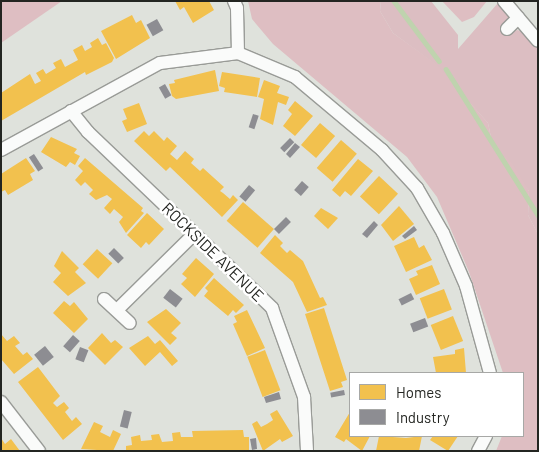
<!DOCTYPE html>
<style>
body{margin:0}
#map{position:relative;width:539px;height:452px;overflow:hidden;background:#dfe2dc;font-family:Barlow,sans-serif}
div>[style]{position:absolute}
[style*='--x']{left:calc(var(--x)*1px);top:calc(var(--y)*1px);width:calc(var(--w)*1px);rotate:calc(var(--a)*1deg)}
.green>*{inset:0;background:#dcbec2}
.forest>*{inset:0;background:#debec2}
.homes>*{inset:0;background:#f2c14e;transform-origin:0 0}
.industry>*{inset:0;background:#8d8d92;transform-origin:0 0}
.stream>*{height:4.5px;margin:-2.25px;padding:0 2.25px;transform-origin:2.25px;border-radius:2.25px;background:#bfd3ae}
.roads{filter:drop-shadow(1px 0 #999b97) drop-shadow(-1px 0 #999b97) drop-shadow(0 1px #999b97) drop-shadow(0 -1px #999b97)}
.minor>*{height:12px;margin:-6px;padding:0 6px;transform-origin:6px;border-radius:6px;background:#fafbfa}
span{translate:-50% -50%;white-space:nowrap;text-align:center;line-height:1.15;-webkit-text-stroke:5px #fff;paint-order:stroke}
.street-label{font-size:16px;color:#232521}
.frame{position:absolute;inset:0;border:2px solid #232521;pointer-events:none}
.legend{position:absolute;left:349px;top:372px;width:175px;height:65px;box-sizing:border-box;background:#fff;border:1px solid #a7a8a6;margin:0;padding:6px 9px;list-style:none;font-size:15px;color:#232521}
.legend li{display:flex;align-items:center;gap:10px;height:25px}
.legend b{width:25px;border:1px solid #a7a8a6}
</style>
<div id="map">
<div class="green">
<i style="clip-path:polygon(381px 1px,431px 1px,458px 35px,458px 49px,498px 3px,509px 16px,503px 29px,509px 35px,517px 30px,525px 32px,538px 47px,538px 234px,528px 215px,529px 191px,493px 147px,488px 123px,435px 64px,393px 33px,380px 11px)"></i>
</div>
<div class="forest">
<i style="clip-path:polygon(1px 1px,62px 1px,1px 43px)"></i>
<i style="clip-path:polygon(248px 1px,381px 1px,380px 11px,393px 33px,436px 64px,488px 123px,493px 147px,512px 163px,529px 191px,528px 215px,538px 234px,538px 451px,496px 451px,502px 436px,523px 436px,523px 373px,503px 373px,469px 272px,437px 197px,407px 157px,273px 44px,252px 19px)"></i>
<i style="clip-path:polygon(442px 1px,487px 1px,474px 17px,462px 22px)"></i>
</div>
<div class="homes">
<i style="clip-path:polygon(175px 1px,209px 1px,214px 10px,193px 23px,184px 7px,180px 10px)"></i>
<i style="clip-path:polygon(132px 15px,136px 23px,141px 20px,150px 38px,116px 59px,101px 31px)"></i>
<i style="clip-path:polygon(98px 38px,102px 45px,106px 43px,114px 58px,112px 62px,86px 75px,85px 72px,1px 121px,1px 93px,30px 74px,35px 84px,41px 81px,36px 73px,43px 69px,46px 74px,56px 68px,53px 63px,61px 59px,65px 67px,78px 60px,73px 50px,82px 45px,85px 51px,92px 47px,90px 43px)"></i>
<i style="clip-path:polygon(215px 70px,219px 91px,176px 99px,172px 96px,169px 84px,175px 83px,174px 80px)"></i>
<i style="clip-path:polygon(222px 72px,260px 78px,257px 97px,224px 92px,225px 88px,219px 86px)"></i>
<i style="clip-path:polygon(264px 80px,280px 86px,277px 93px,289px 97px,286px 105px,278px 102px,273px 125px,260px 119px,264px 99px,258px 97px)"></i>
<i style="clip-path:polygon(295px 101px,313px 116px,295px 136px,283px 126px,292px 114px,288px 110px)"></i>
<i style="clip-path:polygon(139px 103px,147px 124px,127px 132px,122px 121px,127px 119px,123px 109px)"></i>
<i style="left:320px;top:123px;width:20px;height:29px;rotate:41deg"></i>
<i style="clip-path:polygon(144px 131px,149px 136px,154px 131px,164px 141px,167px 137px,177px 146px,170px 154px,177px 160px,185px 151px,194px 159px,191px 163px,200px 171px,203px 168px,224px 187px,220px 191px,223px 193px,230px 199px,233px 195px,238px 200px,222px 217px,170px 167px,166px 171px,134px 141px)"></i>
<i style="clip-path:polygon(51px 137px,77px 149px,74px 153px,80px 156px,75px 165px,70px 162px,66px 167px,41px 152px)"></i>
<i style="left:341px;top:140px;width:21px;height:37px;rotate:41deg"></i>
<i style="clip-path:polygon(26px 158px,35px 171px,30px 174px,33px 180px,8px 195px,5px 190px,1px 192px,1px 174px)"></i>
<i style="clip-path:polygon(85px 158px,143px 208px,141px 211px,144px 213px,126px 233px,119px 222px,123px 217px,114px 209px,110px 214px,104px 208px,112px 199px,107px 195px,96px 200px,89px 194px,93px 190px,85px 182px,81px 186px,75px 180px,83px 171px,78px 166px)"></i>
<i style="clip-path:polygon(358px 159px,373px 171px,351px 196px,345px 191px,340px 197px,332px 190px)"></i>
<i style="left:379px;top:176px;width:26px;height:28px;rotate:43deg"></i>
<i style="left:243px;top:202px;width:41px;height:25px;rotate:41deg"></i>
<i style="clip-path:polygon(399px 206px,414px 224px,393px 241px,381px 225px)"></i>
<i style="clip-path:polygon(321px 208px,338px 218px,328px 229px,314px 216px)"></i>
<i style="clip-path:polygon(147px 213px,164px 229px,149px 245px,146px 242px,141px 248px,127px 235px)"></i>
<i style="clip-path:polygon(275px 235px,283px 243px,280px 246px,287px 253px,290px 250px,303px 261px,320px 298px,323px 297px,327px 305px,307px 312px,293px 282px,260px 253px)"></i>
<i style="clip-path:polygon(414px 237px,419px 248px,424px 245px,432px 260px,406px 272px,394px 246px)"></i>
<i style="left:97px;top:249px;width:21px;height:21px;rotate:43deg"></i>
<i style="clip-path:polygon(62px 251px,79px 268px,75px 272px,86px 283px,68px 296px,53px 282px,61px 273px,54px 266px)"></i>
<i style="clip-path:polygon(196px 258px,214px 274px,195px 297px,181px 284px,187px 278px,182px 274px)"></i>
<i style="clip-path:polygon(432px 265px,440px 284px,416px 295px,409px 279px,418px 275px,416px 271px)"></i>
<i style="clip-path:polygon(214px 278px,244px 305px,236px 313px,233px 310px,228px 316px,204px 296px,208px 291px,205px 288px)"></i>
<i style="left:444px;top:289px;width:22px;height:26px;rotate:69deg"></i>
<i style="clip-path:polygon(64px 301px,70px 306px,74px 302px,88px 319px,74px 333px,53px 313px)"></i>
<i style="clip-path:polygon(324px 308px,347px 380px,341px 382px,343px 387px,330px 391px,305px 314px)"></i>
<i style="clip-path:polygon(166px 309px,181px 323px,171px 333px,177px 338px,170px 345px,147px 322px)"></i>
<i style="clip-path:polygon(247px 310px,265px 348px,247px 356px,233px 324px,237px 322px,234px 316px)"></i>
<i style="left:453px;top:316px;width:27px;height:24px;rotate:68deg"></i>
<i style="clip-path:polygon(102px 333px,111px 343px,115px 340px,123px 347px,105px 365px,88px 348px)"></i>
<i style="clip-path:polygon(1px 334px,7px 341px,14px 336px,20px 343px,15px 346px,23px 355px,27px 352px,33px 359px,14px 374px,1px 359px)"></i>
<i style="clip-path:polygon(148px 336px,155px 344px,160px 340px,178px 361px,172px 366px,160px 352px,145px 366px,129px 348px)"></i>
<i style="clip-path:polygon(464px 348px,466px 373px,436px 373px,433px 357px,455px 354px,455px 350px)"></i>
<i style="left:265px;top:350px;width:43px;height:19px;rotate:69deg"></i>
<i style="clip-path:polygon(38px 367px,60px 396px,53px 403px,57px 407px,64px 402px,69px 408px,65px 412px,72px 421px,76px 417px,82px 424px,63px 440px,18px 382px)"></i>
<i style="clip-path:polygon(277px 410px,293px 436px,282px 442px,280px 439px,263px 451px,252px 424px,257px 421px,261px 427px,267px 424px,273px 420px,270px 414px)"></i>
<i style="clip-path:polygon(350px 412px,350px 436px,370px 436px,362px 451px,346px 439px,344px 442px,335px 437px)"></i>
<i style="clip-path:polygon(94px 422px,103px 426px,100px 432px,110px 437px,113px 430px,121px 434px,113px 451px,81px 449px)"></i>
<i style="clip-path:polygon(243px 430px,244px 437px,249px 437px,249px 451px,126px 451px,126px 446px,132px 445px,131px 437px,140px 435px,141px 441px,152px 440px,151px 435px,159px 434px,162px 442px,173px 441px,172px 433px,180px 432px,181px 437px,193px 437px,192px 431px)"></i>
<i style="clip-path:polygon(379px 436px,406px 438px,422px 436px,419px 451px,376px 451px)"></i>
<i style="clip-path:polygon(433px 436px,458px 436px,448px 451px,430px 440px)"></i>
<i style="clip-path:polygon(1px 438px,5px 444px,11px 439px,20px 451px,1px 451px)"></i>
</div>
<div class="industry">
<i style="left:157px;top:19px;width:13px;height:12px;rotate:61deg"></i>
<i style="left:165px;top:84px;width:13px;height:7px;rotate:61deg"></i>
<i style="left:253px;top:114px;width:6px;height:14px;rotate:18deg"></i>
<i style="left:290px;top:138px;width:6px;height:14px;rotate:45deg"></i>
<i style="clip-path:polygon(295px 143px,300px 147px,290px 158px,286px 154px)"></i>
<i style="left:34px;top:154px;width:17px;height:6px;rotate:57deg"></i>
<i style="left:302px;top:181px;width:9px;height:12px;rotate:41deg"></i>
<i style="left:249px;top:185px;width:8px;height:15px;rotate:40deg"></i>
<i style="left:286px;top:217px;width:7px;height:17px;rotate:45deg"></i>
<i style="clip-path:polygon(374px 221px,378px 225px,367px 238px,362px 234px)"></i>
<i style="clip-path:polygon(414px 226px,417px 230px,405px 239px,402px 236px)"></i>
<i style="left:114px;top:248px;width:14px;height:8px;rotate:45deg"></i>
<i style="left:170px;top:289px;width:16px;height:11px;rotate:38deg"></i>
<i style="left:411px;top:293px;width:7px;height:14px;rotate:63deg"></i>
<i style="left:425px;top:318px;width:9px;height:16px;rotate:69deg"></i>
<i style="left:73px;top:335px;width:9px;height:15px;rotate:41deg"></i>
<i style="left:45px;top:346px;width:14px;height:14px;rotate:51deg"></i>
<i style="left:80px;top:347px;width:9px;height:13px;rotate:21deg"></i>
<i style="left:344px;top:390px;width:5px;height:14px;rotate:79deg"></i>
<i style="clip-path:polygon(279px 392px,281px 399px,266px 403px,264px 397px)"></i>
<i style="left:124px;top:410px;width:8px;height:17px;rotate:14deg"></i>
<i style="clip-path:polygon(256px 438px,257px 449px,252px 450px,250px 439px)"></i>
</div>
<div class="stream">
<i style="--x:394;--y:1;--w:75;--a:53.1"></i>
<i style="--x:446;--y:69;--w:173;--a:57.8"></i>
</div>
<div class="roads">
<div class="minor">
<i style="--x:504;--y:1;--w:52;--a:49.6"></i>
<i style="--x:507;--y:29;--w:16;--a:-45"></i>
<i style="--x:238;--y:53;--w:62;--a:22.8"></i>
<i style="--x:295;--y:77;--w:114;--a:40"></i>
<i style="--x:382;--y:150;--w:52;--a:47.4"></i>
<i style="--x:417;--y:188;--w:52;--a:60"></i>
<i style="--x:443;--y:233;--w:58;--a:66.5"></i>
<i style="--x:466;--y:286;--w:90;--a:74.6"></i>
<i style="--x:71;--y:111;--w:27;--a:51"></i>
<i style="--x:88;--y:132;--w:255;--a:43.7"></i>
<i style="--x:272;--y:308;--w:95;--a:70.2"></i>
<i style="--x:304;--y:397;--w:54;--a:86.8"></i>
<i style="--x:1;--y:150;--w:181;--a:-28.7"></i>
<i style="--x:160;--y:63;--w:79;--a:-7.3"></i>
<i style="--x:238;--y:53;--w:45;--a:-91.3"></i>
<i style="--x:237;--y:8;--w:8;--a:-113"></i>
<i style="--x:104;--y:299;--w:35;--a:43"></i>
<i style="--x:117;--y:310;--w:108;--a:-44.6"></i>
<i style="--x:1;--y:402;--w:62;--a:52.2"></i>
<i style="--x:478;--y:451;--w:17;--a:-62"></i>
</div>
</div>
<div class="street-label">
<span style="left:213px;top:252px;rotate:44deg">ROCKSIDE AVENUE</span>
</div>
<div class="frame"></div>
<ul class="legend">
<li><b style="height:14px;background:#f2c14e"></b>Homes</li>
<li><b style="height:14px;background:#8d8d92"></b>Industry</li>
</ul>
</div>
